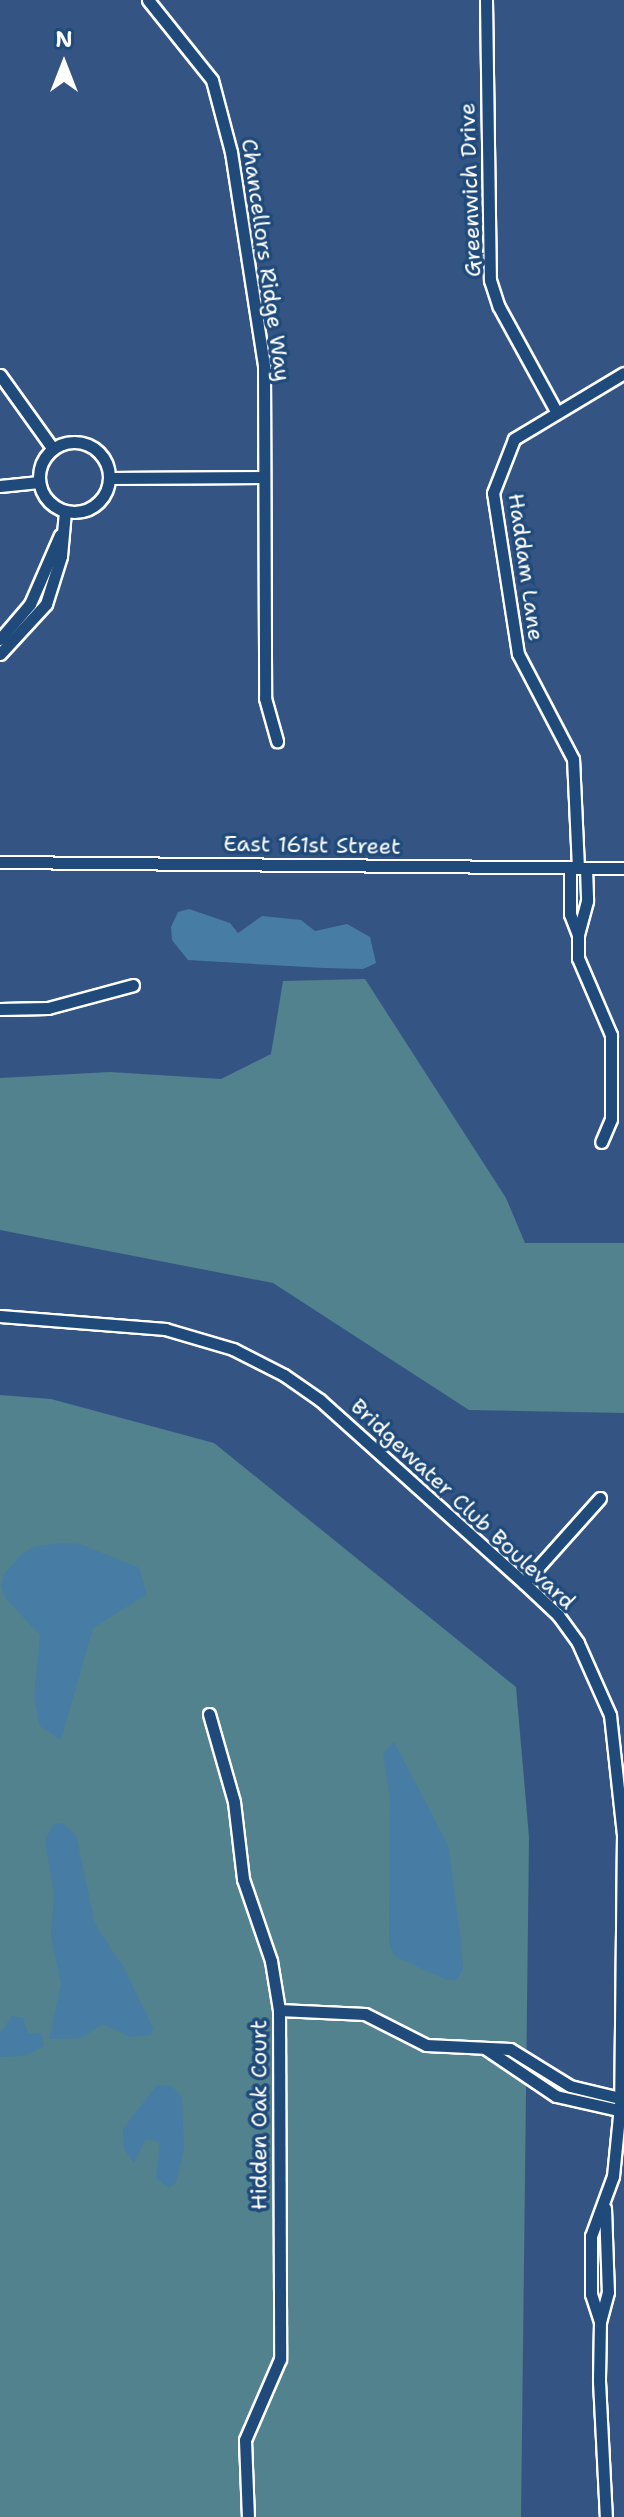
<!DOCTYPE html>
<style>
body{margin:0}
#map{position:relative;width:624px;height:2517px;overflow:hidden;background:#345584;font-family:"Shantell Sans",sans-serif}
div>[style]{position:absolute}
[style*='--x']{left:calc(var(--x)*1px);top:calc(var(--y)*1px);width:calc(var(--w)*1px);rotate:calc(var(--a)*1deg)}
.green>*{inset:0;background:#51828d}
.water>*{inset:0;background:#477ca4}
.roads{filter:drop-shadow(2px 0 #fff) drop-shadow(-2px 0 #fff) drop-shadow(0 2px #fff) drop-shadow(0 -2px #fff)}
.minor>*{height:11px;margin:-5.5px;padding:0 5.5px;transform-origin:5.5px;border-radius:5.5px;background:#1f4a7a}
.minor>.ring{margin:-5.5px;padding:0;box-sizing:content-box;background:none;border:11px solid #1f4a7a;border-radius:50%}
span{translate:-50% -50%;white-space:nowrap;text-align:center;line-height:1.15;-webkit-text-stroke:7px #1f4a7a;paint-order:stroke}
.street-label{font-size:22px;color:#fff}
.north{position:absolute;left:24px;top:24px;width:80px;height:80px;-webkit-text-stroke:6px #1f4a7a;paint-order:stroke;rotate:0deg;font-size:22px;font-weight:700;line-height:32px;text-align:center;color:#fff}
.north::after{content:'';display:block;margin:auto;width:28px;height:36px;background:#fff;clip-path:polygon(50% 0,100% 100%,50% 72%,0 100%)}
</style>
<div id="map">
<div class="green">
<i style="clip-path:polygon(365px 979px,506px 1198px,525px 1243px,624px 1243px,624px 1413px,469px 1410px,273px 1283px,0 1230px,0 1078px,110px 1072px,221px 1079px,271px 1054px,283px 981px)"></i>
<i style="clip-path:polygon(0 1395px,51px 1399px,214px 1443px,516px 1687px,529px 1837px,521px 2517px,0 2517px)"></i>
</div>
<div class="water">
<i style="clip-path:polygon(189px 909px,230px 923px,238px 933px,262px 916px,301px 920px,315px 931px,347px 924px,370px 937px,376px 963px,363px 969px,324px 968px,188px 960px,172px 940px,171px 927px,178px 912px)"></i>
<i style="clip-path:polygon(60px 1543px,80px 1544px,139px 1568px,147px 1594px,93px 1628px,61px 1740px,40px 1726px,34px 1697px,40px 1635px,6px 1599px,1px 1586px,4px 1574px,21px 1555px,33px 1547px)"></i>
<i style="clip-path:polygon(394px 1742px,448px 1845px,461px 1941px,463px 1969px,457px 1979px,447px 1980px,405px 1961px,394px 1955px,389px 1943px,390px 1799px,383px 1754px)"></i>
<i style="clip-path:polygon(62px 1823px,76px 1835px,95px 1924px,124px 1968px,153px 2028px,151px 2035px,131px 2037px,103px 2024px,81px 2038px,49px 2039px,61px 1984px,51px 1937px,54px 1895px,45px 1840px,54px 1824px)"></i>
<i style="clip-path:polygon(12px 2016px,23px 2018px,28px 2033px,41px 2033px,44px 2046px,24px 2056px,0 2057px,0 2033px)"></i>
<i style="clip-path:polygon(157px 2085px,172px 2086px,182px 2098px,184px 2150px,176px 2182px,169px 2188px,156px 2178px,160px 2142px,146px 2139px,134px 2163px,124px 2149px,123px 2129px)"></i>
</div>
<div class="roads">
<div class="minor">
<i style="--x:148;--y:0;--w:102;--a:51.3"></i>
<i style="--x:212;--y:80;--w:74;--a:75.2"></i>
<i style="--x:231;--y:152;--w:217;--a:81.2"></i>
<i style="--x:264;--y:366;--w:332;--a:89.8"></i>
<i style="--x:265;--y:698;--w:45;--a:74.4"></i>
<i style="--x:486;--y:0;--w:280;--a:89.2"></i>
<i style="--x:490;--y:280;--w:28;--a:72"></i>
<i style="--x:499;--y:307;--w:119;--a:61.3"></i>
<i style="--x:0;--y:375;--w:91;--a:54.4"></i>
<i class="ring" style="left:39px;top:442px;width:59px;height:59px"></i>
<i style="--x:109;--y:478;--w:155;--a:-0.4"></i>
<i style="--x:0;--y:486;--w:39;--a:-6"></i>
<i style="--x:0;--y:639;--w:46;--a:-49.4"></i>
<i style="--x:30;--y:604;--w:75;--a:-66.5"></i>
<i style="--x:0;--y:654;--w:68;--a:-47.4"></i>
<i style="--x:46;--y:604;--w:50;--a:-72.6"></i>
<i style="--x:61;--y:556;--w:45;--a:-84.9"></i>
<i style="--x:0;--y:862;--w:624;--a:0.55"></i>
<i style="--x:570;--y:868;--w:46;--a:90"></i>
<i style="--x:570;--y:914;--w:22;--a:69"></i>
<i style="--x:578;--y:868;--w:109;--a:-92.6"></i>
<i style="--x:573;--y:759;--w:119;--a:-117.6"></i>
<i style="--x:518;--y:654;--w:163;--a:-98.8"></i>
<i style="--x:493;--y:493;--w:58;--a:-68.7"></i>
<i style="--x:514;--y:439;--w:128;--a:-31"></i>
<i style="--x:586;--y:868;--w:33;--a:88"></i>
<i style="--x:587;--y:901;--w:35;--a:105"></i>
<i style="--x:578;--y:935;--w:23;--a:90"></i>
<i style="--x:578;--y:958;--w:84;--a:66.8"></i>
<i style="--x:611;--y:1035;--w:84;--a:90"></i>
<i style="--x:611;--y:1119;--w:25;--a:113"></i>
<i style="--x:0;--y:1009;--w:48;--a:-1.2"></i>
<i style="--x:48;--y:1008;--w:88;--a:-15.1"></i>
<i style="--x:0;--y:1316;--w:166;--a:4.5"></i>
<i style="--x:165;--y:1329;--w:71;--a:16.4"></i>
<i style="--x:233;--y:1349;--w:57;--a:27"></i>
<i style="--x:284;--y:1375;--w:44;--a:34.8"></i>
<i style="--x:320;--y:1400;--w:274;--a:41.9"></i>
<i style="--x:524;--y:1583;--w:47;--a:43.3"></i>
<i style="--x:558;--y:1615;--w:34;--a:54"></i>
<i style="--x:578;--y:1643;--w:79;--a:66"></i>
<i style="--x:610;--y:1715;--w:120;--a:83.8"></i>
<i style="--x:623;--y:1834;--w:272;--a:90.6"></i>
<i style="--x:620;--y:2106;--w:70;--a:95.7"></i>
<i style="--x:613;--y:2176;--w:64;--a:110.1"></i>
<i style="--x:591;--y:2236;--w:58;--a:90"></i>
<i style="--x:591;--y:2294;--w:28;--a:72"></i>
<i style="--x:524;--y:1583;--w:114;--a:-48.2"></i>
<i style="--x:209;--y:1714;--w:91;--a:74.1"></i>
<i style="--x:234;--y:1802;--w:78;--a:83.3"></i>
<i style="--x:243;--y:1879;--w:87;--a:71.1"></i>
<i style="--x:271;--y:1961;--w:50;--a:80.7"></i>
<i style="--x:279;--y:2010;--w:349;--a:89.8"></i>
<i style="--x:280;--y:2359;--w:88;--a:113.4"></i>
<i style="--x:245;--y:2440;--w:77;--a:87.8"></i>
<i style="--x:279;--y:2010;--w:86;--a:2.7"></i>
<i style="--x:365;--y:2014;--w:68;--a:26.9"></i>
<i style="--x:426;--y:2045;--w:84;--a:2.7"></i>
<i style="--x:510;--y:2049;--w:70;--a:31.7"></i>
<i style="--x:570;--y:2086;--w:56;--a:13.5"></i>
<i style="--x:486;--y:2049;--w:84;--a:33.9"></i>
<i style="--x:556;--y:2096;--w:69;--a:12.6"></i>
<i style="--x:605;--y:2208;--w:84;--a:88"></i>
<i style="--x:608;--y:2292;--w:30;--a:105"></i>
<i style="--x:600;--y:2321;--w:60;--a:91"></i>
<i style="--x:599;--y:2381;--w:136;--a:87.1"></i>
</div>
</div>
<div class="street-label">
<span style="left:470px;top:190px;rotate:-92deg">Greenwich Drive</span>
<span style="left:266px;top:260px;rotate:82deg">Chancellors Ridge Way</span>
<span style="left:526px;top:567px;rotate:82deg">Haddam Lane</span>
<span style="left:312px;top:845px;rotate:1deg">East 161st Street</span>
<span style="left:463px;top:1504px;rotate:43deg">Bridgewater Club Boulevard</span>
<span style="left:259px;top:2115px;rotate:-90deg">Hidden Oak Court</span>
</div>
<div class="north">N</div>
</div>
